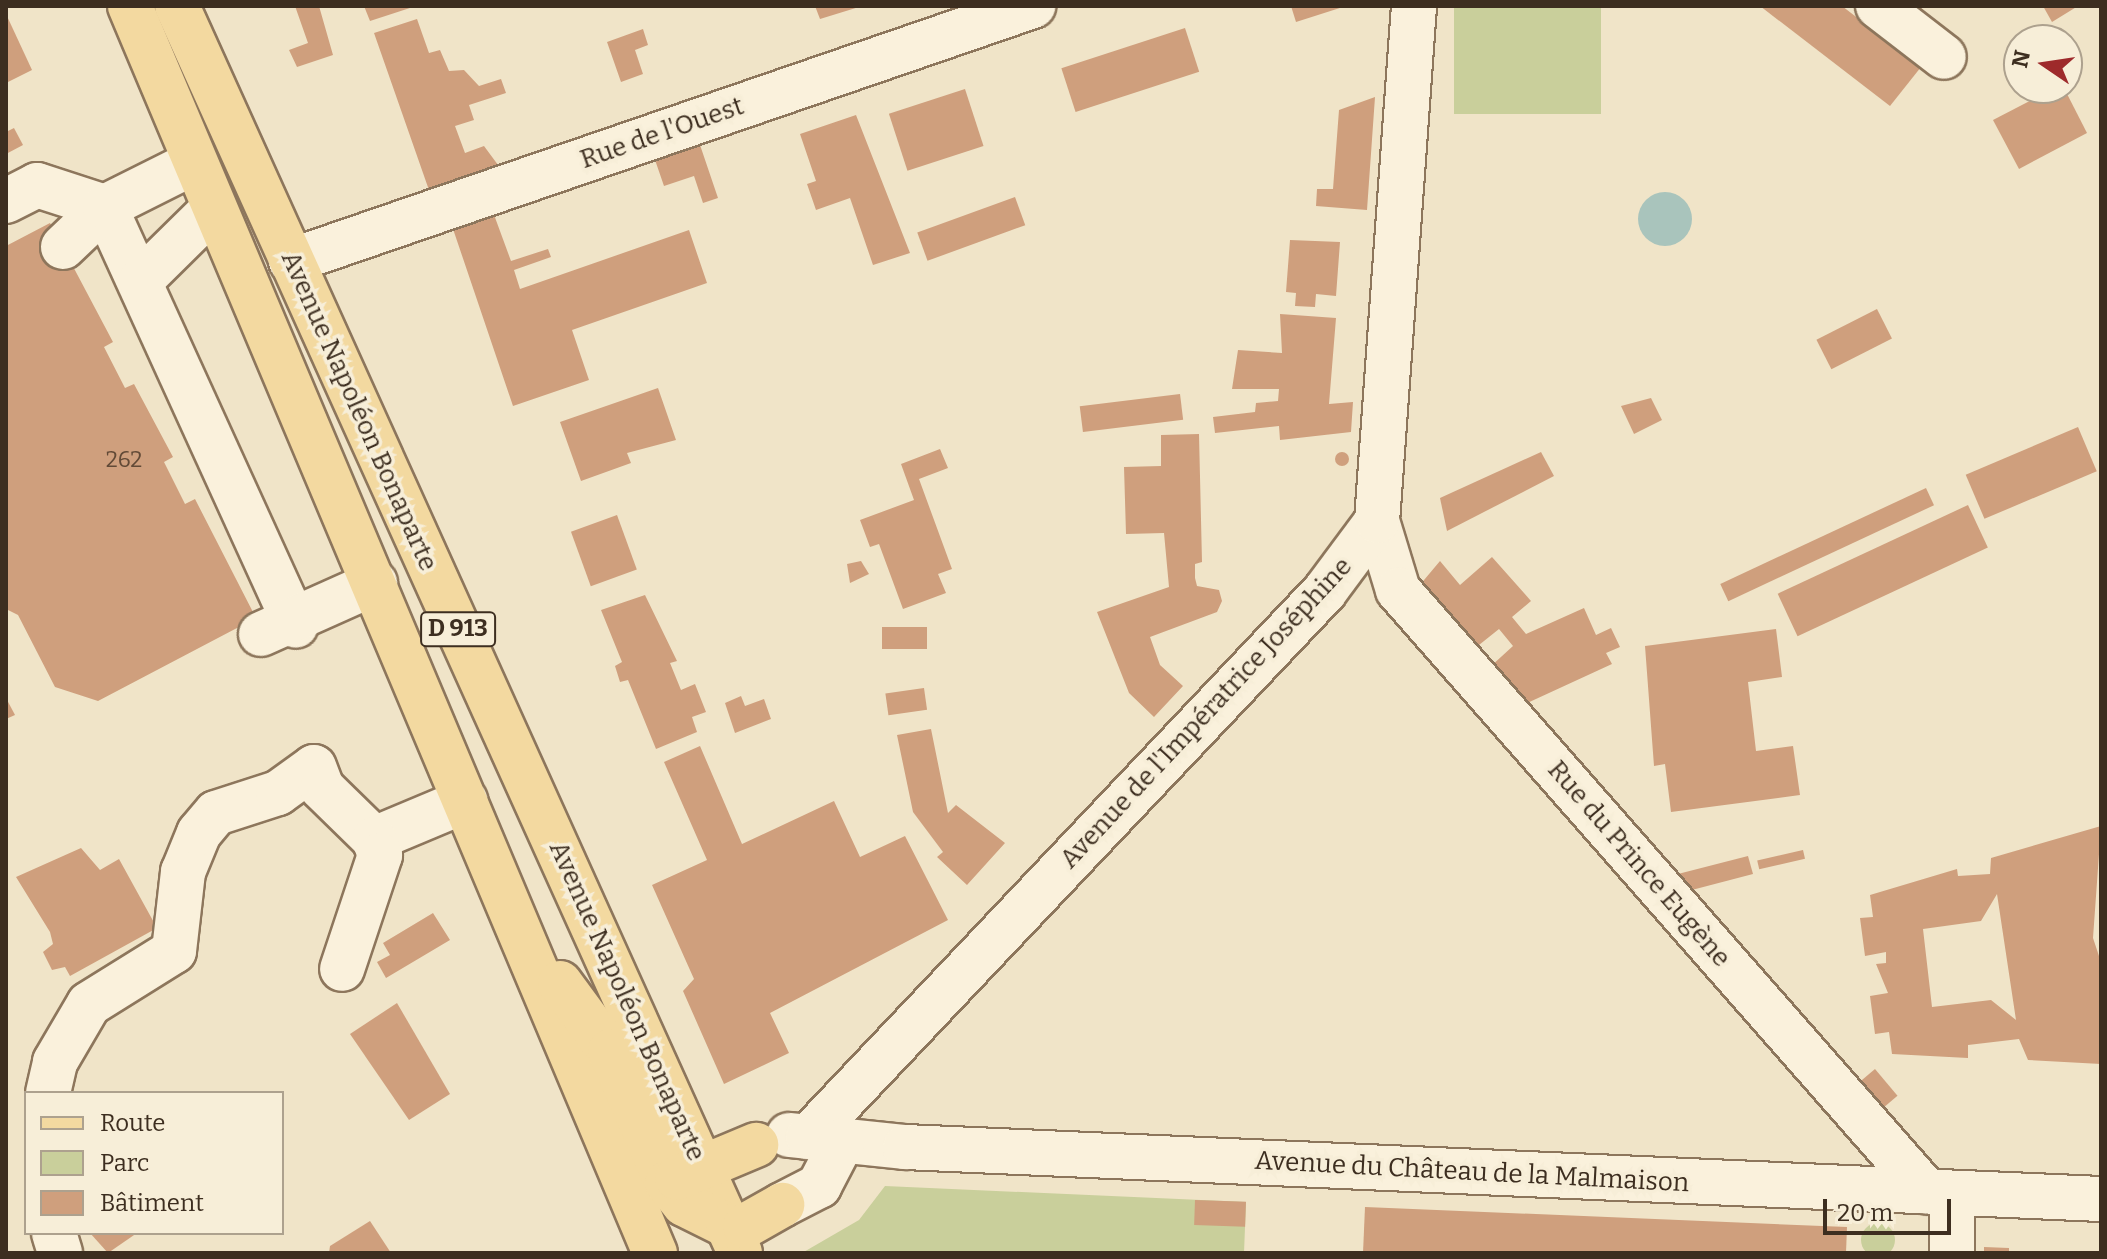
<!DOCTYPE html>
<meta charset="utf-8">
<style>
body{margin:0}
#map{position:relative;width:2107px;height:1259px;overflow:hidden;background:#f0e4c8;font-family:Bitter,serif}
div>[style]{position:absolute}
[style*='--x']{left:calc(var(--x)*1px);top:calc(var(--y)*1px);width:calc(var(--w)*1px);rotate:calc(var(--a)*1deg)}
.green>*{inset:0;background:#c9cf9b;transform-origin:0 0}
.round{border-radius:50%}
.water>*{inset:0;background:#a9c4bc}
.building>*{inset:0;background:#cf9f7d;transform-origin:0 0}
.roads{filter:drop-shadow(2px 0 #8d765c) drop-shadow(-2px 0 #8d765c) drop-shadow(0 2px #8d765c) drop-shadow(0 -2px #8d765c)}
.minor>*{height:44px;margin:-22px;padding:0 22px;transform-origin:22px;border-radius:22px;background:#faf1dc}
.major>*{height:44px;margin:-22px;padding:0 22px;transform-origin:22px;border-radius:22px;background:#f3d9a0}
span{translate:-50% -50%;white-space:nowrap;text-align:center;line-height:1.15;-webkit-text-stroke:7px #f7eed8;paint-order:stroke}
.number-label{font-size:22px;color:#624a37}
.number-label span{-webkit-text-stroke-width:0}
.shield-label span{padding:2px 6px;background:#f7eed8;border:2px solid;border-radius:6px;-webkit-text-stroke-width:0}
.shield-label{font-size:24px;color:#3d2e20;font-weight:700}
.street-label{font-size:26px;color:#3d2e20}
.frame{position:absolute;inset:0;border:8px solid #3d2e20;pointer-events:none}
.legend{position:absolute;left:24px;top:1091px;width:260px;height:144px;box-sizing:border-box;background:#f7eed8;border:2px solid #ada18e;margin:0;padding:10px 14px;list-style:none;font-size:24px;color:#3d2e20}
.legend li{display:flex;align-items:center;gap:16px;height:40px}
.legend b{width:40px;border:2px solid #ada18e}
.north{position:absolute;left:2003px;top:24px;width:80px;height:80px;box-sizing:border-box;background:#f7eed8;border:2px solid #ada18e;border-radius:50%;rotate:283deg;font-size:22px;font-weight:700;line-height:32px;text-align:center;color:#3d2e20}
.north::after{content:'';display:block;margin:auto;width:28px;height:36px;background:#9e2a2b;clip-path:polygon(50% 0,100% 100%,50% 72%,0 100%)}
.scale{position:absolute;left:1823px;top:1199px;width:128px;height:36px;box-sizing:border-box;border:4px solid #3d2e20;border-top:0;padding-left:10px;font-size:24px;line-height:28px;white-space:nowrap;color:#3d2e20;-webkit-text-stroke:6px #f7eed8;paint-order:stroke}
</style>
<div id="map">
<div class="green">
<i style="left:1454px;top:6px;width:147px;height:108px"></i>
<i style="clip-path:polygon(885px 1186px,1246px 1202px,1244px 1253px,802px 1253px,859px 1220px)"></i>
<i class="round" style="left:1861px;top:1223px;width:34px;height:34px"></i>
</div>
<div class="water">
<i class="round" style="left:1638px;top:192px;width:54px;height:54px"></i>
</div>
<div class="building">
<i style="clip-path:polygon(295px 6px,319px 6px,333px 55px,297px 67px,289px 50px,308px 43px)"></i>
<i style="clip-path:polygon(364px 6px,413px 6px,413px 7px,370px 21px)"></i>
<i style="clip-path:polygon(815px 6px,858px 6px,859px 7px,820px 19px)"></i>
<i style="clip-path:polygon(1291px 6px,1343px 6px,1343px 7px,1296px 22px)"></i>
<i style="clip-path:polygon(1760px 6px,1842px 6px,1921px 67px,1890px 106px)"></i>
<i style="clip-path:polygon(2043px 6px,2078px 6px,2052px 22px)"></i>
<i style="clip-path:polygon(6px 14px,32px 70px,6px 83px)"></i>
<i style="clip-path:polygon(417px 19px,429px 53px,440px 50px,449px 71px,464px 70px,479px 86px,501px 79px,506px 93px,469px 105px,474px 120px,455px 126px,465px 153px,484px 146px,501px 169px,430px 193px,374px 33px)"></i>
<i style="left:1185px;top:28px;width:46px;height:130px;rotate:72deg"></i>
<i style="clip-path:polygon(643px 29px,648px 45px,635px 50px,643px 74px,621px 82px,607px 42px)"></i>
<i style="clip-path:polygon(2055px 88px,2064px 88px,2087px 133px,2019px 169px,1993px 120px)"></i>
<i style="left:965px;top:89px;width:60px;height:80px;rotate:72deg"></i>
<i style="clip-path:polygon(1375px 97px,1367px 210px,1316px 206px,1317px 189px,1333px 189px,1339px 110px)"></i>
<i style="clip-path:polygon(856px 115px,910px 253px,873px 265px,850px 198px,816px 210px,807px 184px,816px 181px,800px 134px)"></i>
<i style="clip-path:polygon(14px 128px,23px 145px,6px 154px,6px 132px)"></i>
<i style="clip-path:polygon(699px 142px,718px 198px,703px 203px,694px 176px,664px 186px,654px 157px)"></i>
<i style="left:1015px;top:197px;width:30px;height:104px;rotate:70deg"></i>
<i style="clip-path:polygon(493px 212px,511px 261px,548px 249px,551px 257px,514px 270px,520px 289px,689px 230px,707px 283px,572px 330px,589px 380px,513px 406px,452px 226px)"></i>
<i style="clip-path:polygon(50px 223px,113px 342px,104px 347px,125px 388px,134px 384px,173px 457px,164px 462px,185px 504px,195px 499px,256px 618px,98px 701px,55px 687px,18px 615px,6px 609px,6px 246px)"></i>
<i style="clip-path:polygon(1290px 240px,1340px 242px,1336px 296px,1316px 294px,1315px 307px,1295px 306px,1296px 293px,1286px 292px)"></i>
<i style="left:1877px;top:309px;width:33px;height:68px;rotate:63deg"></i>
<i style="clip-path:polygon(1280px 314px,1336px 318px,1329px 404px,1353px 402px,1351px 432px,1280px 440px,1279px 426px,1215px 433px,1213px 417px,1255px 412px,1256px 403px,1278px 401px,1279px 389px,1232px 389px,1238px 350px,1282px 353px)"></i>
<i style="clip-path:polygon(658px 388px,676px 440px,627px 453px,631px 463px,581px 481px,560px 422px)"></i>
<i style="left:1180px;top:394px;width:26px;height:101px;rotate:83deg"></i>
<i style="clip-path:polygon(1651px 398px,1662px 420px,1634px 434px,1621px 406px)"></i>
<i style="left:2078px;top:427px;width:48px;height:122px;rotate:67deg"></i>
<i style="clip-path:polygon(1199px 434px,1202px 562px,1195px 564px,1195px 578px,1197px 586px,1219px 590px,1222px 601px,1217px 612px,1150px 637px,1160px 665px,1183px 686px,1154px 717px,1129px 693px,1097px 612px,1169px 587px,1164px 533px,1126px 534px,1124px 467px,1161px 466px,1161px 435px)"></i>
<i style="clip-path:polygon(940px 449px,948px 468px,919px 479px,952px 569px,938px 574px,946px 593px,903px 609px,879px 544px,870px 547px,860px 520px,914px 500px,901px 464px)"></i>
<i style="clip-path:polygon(1541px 452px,1554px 476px,1447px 531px,1440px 498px)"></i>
<i class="round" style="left:1335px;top:452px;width:14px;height:14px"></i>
<i style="left:1926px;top:488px;width:19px;height:227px;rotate:65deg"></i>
<i style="left:1968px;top:505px;width:47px;height:210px;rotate:65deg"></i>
<i style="left:617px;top:515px;width:58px;height:49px;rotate:70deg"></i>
<i style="clip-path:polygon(1492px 557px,1531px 601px,1512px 617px,1526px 634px,1584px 608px,1596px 635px,1611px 628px,1620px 647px,1606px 653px,1612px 664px,1523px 705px,1490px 667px,1513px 646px,1499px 629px,1474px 649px,1419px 586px,1440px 561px,1460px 585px)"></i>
<i style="clip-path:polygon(861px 561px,869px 574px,850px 583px,847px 564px)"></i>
<i style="clip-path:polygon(645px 595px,677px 661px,670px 663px,681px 690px,695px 684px,706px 712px,692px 717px,697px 732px,656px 749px,628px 680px,620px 682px,615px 666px,622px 662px,601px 610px)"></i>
<i style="left:927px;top:627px;width:22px;height:45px;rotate:90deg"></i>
<i style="clip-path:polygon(1776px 629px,1782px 677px,1748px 682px,1756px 751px,1793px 746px,1800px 795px,1671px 812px,1665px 764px,1654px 766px,1645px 646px)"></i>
<i style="left:924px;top:688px;width:22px;height:39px;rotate:82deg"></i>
<i style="clip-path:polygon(741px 696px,745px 706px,764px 699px,771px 719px,735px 733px,725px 703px)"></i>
<i style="clip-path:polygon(6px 698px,15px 715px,6px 719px)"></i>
<i style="clip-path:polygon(931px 729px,948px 813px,956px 805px,1005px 843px,967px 885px,937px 857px,943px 852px,913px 812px,897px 735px)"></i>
<i style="clip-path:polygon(700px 746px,742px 844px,834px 801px,860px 857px,905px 836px,948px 920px,770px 1013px,789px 1053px,724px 1084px,683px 991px,694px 979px,652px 885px,707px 860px,664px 762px)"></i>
<i style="clip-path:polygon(evenodd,2101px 826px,2093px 938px,2101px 962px,2101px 1064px,2028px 1060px,2019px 1039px,1968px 1045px,1968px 1058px,1892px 1054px,1889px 1032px,1875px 1034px,1870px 996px,1888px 993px,1876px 964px,1886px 963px,1886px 952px,1865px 956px,1860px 918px,1873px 917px,1870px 895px,1957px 869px,1958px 876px,1990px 874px,1991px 858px,2101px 826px,1997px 894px,2016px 1020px,1991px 1000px,1932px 1007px,1923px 929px,1981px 921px,1997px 894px)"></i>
<i style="clip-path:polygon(81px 848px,100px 870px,119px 859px,157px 928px,70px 976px,65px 967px,52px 970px,43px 952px,53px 944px,50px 932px,16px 877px)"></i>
<i style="left:1803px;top:850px;width:9px;height:47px;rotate:77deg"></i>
<i style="clip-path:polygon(1748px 856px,1753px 874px,1688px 891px,1674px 875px)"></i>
<i style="clip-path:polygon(433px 913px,450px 940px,386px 978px,377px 962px,390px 955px,383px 943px)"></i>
<i style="clip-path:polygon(397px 1003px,450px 1094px,409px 1120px,350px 1034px)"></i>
<i style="left:1875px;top:1069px;width:35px;height:22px;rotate:50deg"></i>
<i style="left:1195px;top:1200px;width:51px;height:25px;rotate:2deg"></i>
<i style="clip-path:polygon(1365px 1207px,1847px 1227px,1846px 1253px,1363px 1253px)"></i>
<i style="clip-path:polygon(370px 1221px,391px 1253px,329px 1253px,330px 1246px)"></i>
<i style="clip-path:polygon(90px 1233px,137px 1233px,108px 1253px)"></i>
<i style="clip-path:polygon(1984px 1247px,2009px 1248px,2009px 1253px,1984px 1253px)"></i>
</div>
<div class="roads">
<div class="minor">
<i style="--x:1878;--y:6;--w:83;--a:37.7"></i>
<i style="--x:6;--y:201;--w:35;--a:-27"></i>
<i style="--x:37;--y:185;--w:71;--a:17.9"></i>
<i style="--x:105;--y:207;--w:460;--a:65.5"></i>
<i style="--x:63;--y:247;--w:58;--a:-43.6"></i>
<i style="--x:105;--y:207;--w:98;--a:-26.6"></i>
<i style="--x:291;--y:261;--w:785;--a:-18.97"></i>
<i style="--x:141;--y:280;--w:101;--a:-44.6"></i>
<i style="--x:1377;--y:521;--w:72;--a:73.1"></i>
<i style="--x:1398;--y:590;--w:801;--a:48.69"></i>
<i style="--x:261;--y:634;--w:125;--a:-24.1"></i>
<i style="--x:374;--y:839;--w:99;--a:-22.7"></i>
<i style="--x:48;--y:1093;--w:32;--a:-77"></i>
<i style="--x:55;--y:1062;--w:67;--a:-59.6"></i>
<i style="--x:89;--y:1004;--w:100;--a:-31.9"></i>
<i style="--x:174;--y:951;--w:80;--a:-83.5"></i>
<i style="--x:183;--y:872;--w:42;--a:-67.7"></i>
<i style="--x:199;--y:833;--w:26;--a:-50"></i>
<i style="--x:216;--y:813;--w:65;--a:-17.9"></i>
<i style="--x:278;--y:793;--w:44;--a:-35.8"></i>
<i style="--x:314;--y:767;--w:22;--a:69"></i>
<i style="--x:322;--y:788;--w:73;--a:44.4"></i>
<i style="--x:374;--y:839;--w:17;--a:69"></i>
<i style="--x:380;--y:855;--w:120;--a:108.4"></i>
<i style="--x:789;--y:1135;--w:117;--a:5.9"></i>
<i style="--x:905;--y:1147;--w:1197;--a:2.49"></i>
<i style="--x:808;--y:1137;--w:752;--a:-46.56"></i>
<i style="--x:1325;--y:591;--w:87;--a:-53.4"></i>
<i style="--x:1377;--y:521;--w:516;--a:-85.89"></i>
<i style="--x:1952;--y:1193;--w:60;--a:90"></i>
<i style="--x:782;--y:1205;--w:42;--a:-27.2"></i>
<i style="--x:819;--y:1186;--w:52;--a:-62.4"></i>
<i style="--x:54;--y:1233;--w:21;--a:73"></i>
</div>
<div class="major">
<i style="--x:130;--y:6;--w:1353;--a:67.17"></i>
<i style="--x:177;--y:6;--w:1368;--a:65.7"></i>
<i style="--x:560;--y:983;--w:84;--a:53.7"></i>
<i style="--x:610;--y:1051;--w:144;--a:66.6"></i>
<i style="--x:667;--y:1183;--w:27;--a:51"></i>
<i style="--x:684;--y:1204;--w:49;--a:26.6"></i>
<i style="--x:728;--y:1226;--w:17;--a:0"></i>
<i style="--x:745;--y:1226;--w:43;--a:-29.6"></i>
<i style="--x:677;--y:1178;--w:86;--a:-22.7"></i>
</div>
</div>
<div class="number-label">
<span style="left:124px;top:460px">262</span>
</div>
<div class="shield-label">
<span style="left:458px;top:629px">D 913</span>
</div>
<div class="street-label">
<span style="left:662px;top:133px;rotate:-19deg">Rue de l'Ouest</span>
<span style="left:359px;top:411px;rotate:66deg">Avenue Napoléon Bonaparte</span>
<span style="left:1206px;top:713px;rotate:-47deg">Avenue de l'Impératrice Joséphine</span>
<span style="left:1639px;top:864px;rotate:49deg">Rue du Prince Eugène</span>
<span style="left:627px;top:1001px;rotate:66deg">Avenue Napoléon Bonaparte</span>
<span style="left:1472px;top:1172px;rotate:3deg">Avenue du Château de la Malmaison</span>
</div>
<div class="frame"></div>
<ul class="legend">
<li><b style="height:10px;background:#f3d9a0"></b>Route</li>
<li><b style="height:22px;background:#c9cf9b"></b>Parc</li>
<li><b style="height:22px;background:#cf9f7d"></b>Bâtiment</li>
</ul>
<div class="north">N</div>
<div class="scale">20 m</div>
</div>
